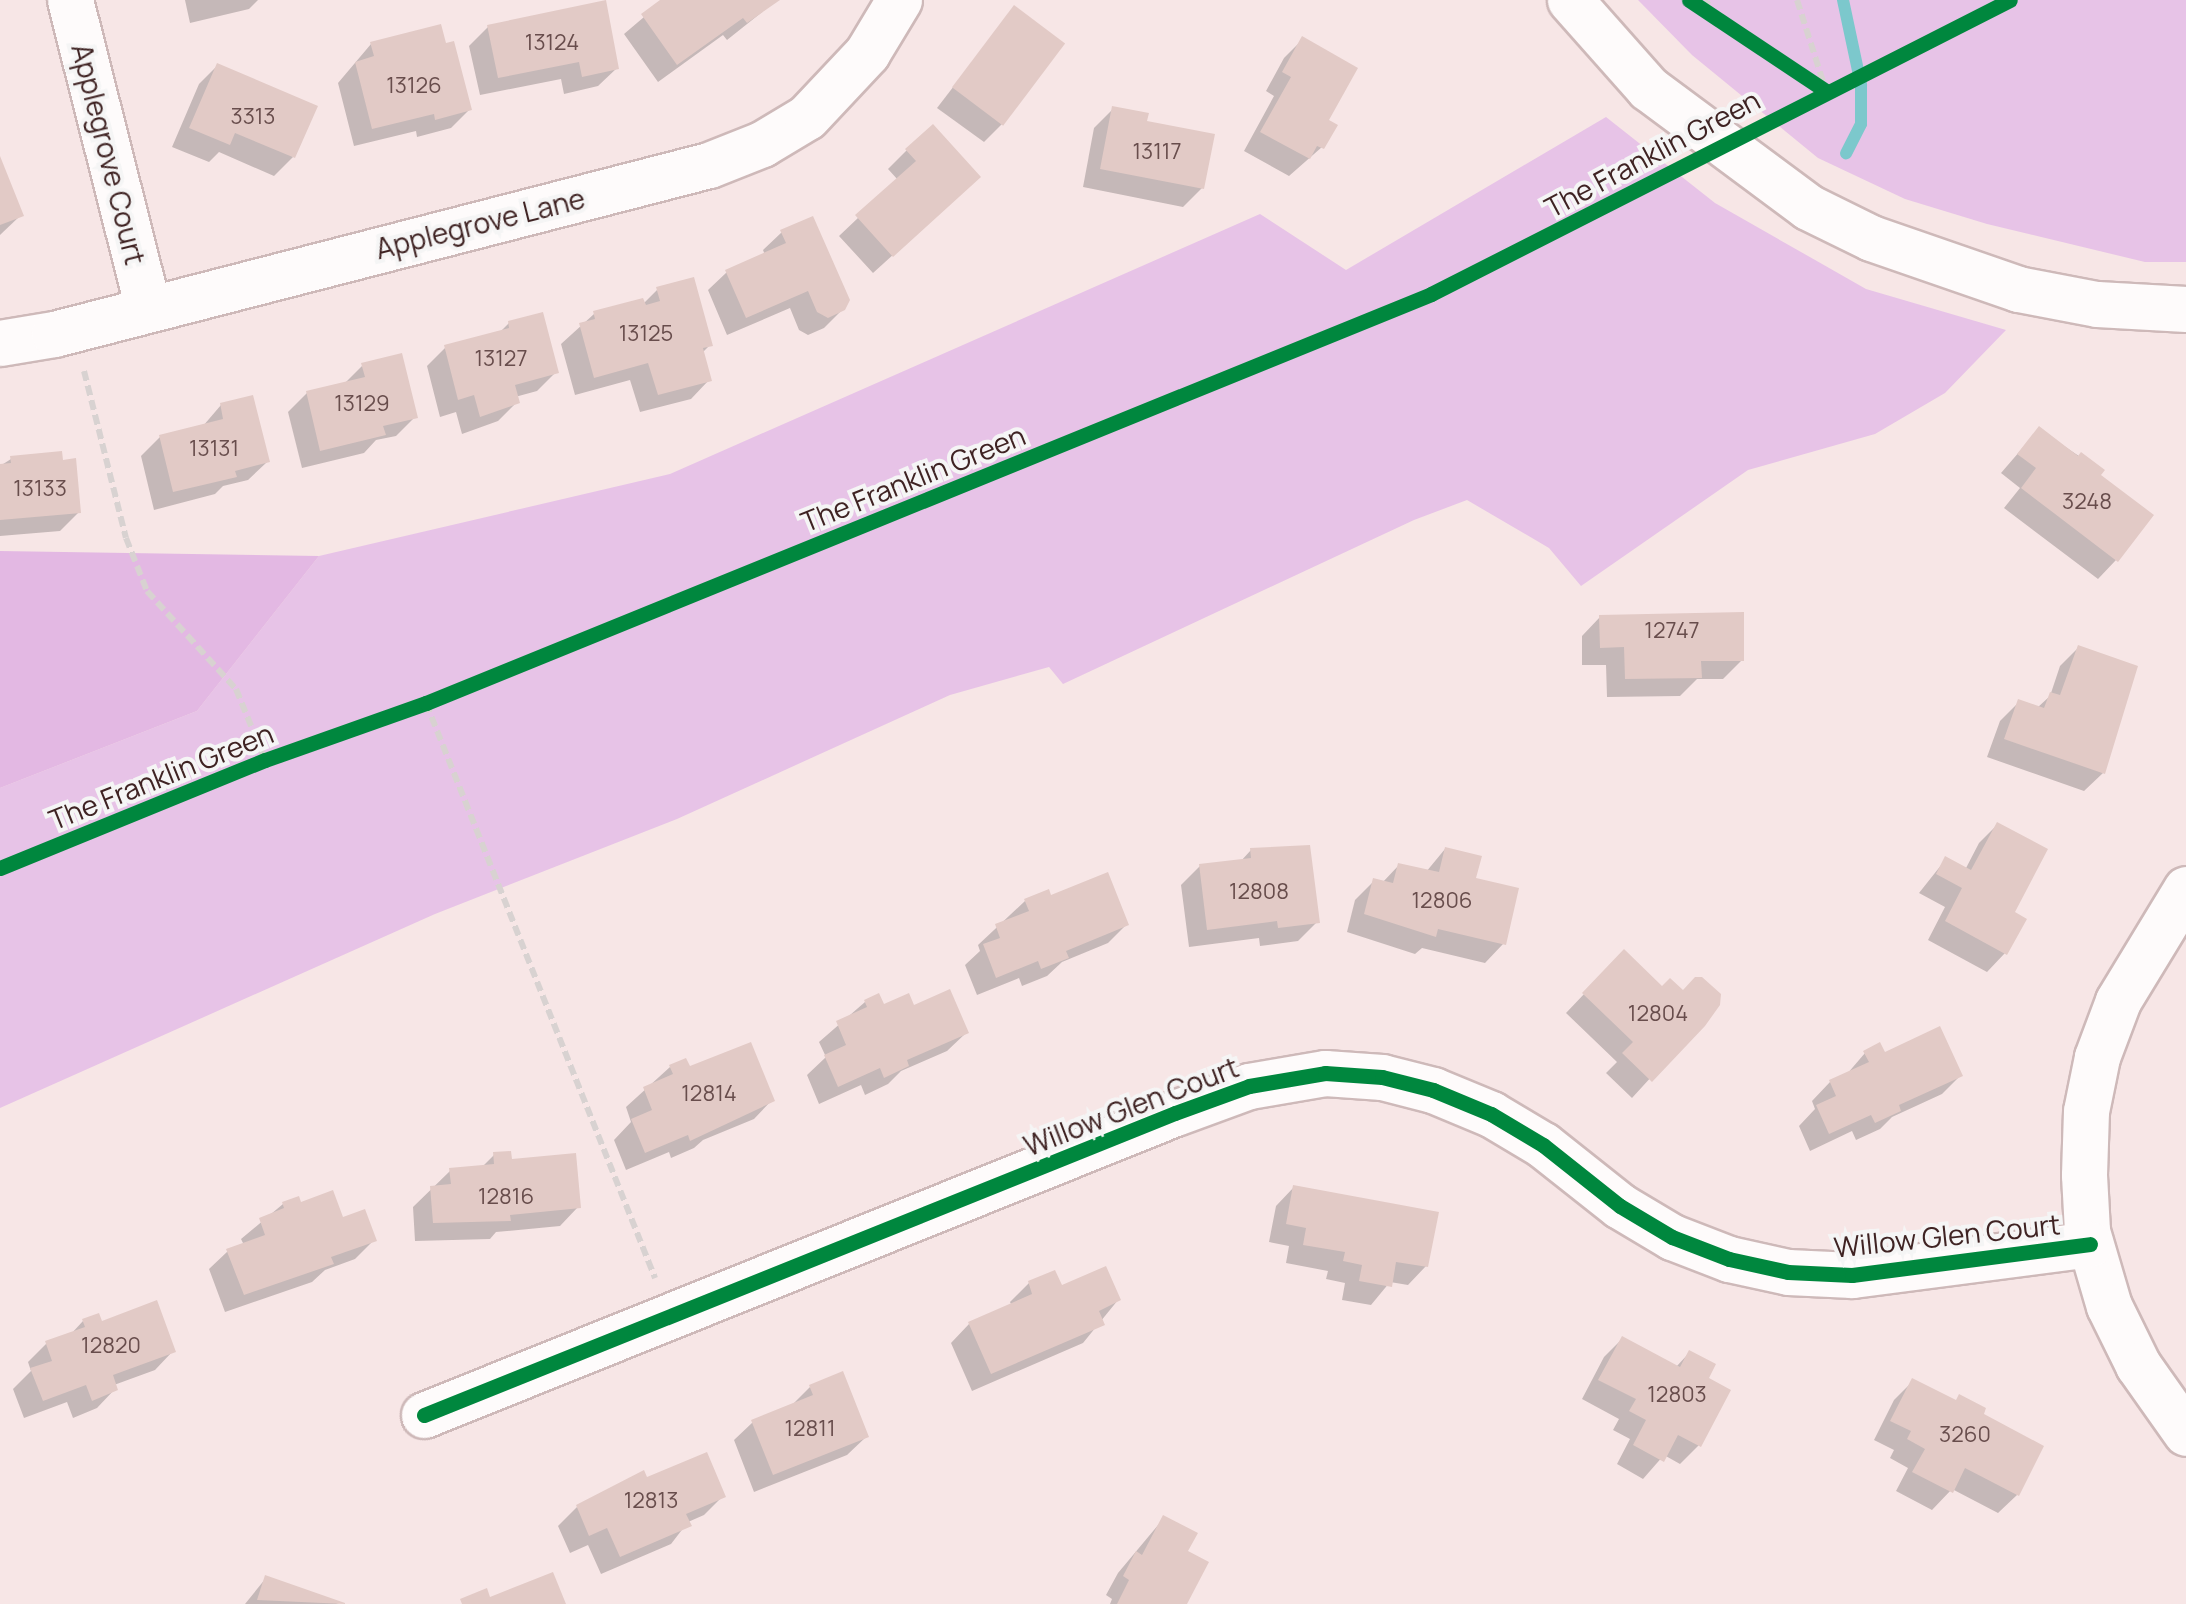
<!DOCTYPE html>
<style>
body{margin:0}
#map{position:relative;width:2186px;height:1604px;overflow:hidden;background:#f7e6e6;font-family:Manrope,sans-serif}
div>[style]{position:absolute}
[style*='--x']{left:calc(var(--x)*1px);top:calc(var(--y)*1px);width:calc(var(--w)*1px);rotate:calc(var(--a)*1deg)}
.green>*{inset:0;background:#e7c3e7}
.forest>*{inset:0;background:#e3b8e3}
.shadow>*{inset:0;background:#0003}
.stream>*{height:12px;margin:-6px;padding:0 6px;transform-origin:6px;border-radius:6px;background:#7cc8cc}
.building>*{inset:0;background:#e2cac6;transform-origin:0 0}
.path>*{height:6px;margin-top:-3px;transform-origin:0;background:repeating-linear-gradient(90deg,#d8d2d1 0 10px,transparent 0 15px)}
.roads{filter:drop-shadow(2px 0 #ceb9b9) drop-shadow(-2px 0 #ceb9b9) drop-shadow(0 2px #ceb9b9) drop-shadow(0 -2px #ceb9b9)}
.minor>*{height:45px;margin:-22.5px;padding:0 22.5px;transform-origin:22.5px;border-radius:22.5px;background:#fefbfb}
.cycleway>*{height:15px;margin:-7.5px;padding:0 7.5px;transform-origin:7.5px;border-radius:7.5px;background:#00873e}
span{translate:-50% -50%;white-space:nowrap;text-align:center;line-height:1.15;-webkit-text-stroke:8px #f5f5f5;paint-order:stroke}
.number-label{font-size:22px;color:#684d4c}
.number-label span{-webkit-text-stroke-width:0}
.street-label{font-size:28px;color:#3f2323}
</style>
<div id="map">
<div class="green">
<i style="clip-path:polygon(1638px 0,2186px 0,2186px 262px,2145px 262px,1987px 224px,1905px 199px,1818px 158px,1692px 55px)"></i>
<i style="clip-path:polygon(1606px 117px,1715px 203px,1866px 289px,2006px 330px,1945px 393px,1875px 434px,1748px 470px,1581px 586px,1549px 548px,1467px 500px,1414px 520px,1063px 684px,1049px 667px,950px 695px,677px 819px,435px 914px,0 1108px,0 788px,197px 711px,319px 556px,670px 474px,1260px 214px,1346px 270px)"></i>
</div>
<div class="forest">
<i style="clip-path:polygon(0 551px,319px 556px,197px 711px,0 788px)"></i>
</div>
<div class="shadow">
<i style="clip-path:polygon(185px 0,258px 0,249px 9px,190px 23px)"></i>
<i style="clip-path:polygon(664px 0,777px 0,727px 40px,723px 35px,658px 82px,624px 34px)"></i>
<i style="clip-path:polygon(1014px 8px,1002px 124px,984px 142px,937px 108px)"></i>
<i style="clip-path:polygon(488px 27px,617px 68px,598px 86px,564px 94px,561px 79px,480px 95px,469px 46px)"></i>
<i style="clip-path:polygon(1302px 40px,1326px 121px,1322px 147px,1289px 176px,1244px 151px,1274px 96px,1266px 91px,1284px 58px)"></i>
<i style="clip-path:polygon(371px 44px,469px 110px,451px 128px,417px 137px,416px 131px,354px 146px,338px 83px)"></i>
<i style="clip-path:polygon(217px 66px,293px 157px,274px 176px,219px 152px,209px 162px,172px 147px,199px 84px)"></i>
<i style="clip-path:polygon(1113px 109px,1202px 188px,1183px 207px,1083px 187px,1094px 128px)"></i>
<i style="clip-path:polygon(907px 150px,959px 195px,873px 273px,839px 236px,898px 180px,888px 169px)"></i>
<i style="clip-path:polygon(0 162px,21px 215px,0 235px)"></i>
<i style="clip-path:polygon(782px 232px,843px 309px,824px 328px,808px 335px,799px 330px,790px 308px,727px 335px,708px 290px,727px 272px,765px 255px,763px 250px)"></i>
<i style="clip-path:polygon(657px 290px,710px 345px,702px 353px,709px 380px,691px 399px,640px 412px,630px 380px,575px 395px,561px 344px,594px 314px,643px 304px)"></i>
<i style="clip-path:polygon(509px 323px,556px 372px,537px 391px,515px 397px,517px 402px,498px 421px,462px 434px,456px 412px,440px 417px,427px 366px,446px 347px,498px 334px)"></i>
<i style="clip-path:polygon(363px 365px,415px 417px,396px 436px,376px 440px,364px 453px,302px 468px,288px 412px,307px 393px,343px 385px)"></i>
<i style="clip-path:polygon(221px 405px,267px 462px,248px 480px,223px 486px,215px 494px,154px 510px,141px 456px,160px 437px,203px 426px)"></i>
<i style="clip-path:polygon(2039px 429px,2101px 471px,2098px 475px,2116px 560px,2098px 579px,2004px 508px,2020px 488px,2001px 473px)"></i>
<i style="clip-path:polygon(11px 459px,79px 512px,60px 531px,0 536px,0 466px)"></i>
<i style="clip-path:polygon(1600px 617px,1742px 660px,1723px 679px,1697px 679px,1680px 696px,1607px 697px,1606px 665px,1582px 665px,1582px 636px)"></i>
<i style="clip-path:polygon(2078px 648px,2103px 773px,2084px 791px,1987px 757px,2000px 721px,2019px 702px,2037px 708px,2050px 696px,2060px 666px)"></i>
<i style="clip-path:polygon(1997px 825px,2012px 913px,2005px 953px,1987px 972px,1928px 940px,1945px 907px,1919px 893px,1946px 859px,1965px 870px,1979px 843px)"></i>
<i style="clip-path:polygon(1445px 849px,1473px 880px,1503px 944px,1485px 963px,1422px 948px,1415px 954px,1347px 932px,1355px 900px,1374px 881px,1382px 883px,1399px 865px,1426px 872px)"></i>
<i style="clip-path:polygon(1251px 850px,1317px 922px,1298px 941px,1260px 946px,1259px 938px,1189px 947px,1181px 885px,1200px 866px,1240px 862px)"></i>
<i style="clip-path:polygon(1050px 898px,1127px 924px,1108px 943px,1062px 962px,1047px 976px,1022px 986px,1019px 978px,977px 995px,965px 965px,980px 951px,978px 945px,1025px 901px)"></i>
<i style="clip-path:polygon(1624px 952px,1662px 989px,1718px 1004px,1632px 1098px,1606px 1073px,1617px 1062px,1566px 1013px)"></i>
<i style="clip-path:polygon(865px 1002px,912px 1008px,966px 1033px,947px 1051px,901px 1071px,888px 1084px,865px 1095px,861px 1085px,819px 1104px,807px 1075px,826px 1057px,819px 1042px)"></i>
<i style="clip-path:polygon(1865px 1053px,1960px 1076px,1942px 1094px,1892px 1117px,1880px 1129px,1856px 1140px,1852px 1131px,1810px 1151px,1799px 1126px,1815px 1109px,1812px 1101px,1830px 1082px,1847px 1074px)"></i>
<i style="clip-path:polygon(670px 1067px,772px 1100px,754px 1119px,703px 1140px,694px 1148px,671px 1158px,669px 1152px,626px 1170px,614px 1140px,631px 1122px,626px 1107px)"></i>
<i style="clip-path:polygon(494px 1155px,578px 1207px,560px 1226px,496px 1232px,490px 1239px,415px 1241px,413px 1207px,450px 1171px,481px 1168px)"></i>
<i style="clip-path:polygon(1294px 1187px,1426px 1266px,1408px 1285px,1390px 1282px,1371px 1305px,1342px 1300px,1345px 1283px,1326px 1279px,1328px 1271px,1286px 1263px,1289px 1246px,1269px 1242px,1276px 1206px)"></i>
<i style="clip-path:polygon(283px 1204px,341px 1220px,374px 1240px,355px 1259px,325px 1270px,312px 1282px,225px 1312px,209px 1269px,228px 1251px,244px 1245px,241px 1239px)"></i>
<i style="clip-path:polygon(1029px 1283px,1118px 1300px,1083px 1343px,972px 1391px,951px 1343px,969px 1324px,1012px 1306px,1010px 1302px)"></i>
<i style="clip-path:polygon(83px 1321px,173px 1351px,155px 1370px,114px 1385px,115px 1389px,97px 1408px,73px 1418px,67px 1402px,24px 1418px,13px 1389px,31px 1371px,28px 1362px,46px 1344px,70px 1335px)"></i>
<i style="clip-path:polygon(1622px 1339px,1676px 1367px,1689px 1353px,1705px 1379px,1699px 1445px,1680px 1464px,1664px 1455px,1643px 1479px,1617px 1464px,1630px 1439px,1613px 1430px,1619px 1419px,1582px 1399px,1604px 1357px)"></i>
<i style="clip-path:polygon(1913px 1381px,1980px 1415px,2017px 1495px,1998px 1513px,1952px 1489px,1932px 1510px,1896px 1491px,1908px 1468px,1890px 1458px,1894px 1450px,1874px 1440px,1894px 1400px)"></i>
<i style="clip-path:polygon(810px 1387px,866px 1437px,847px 1455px,754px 1492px,734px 1440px,753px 1422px,792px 1405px)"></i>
<i style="clip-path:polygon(646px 1481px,723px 1496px,704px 1515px,688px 1522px,671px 1544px,601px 1574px,588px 1545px,570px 1553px,558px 1526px,577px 1507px)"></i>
<i style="clip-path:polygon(1164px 1518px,1185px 1552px,1184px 1604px,1110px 1604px,1112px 1599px,1106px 1595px,1118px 1573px)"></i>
<i style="clip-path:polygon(266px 1578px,339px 1604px,245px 1604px)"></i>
</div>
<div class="stream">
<i style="--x:1843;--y:0;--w:87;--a:78"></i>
<i style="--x:1861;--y:85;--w:39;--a:90"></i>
<i style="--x:1861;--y:124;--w:33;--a:117"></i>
</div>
<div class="building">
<i style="clip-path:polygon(606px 0,619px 69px,582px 77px,579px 62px,498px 78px,487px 25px)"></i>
<i style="clip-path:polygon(660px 0,780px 0,747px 23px,743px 18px,677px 65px,641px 14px)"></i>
<i style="left:1014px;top:5px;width:64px;height:103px;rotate:37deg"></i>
<i style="clip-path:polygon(441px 24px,446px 43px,454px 41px,472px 110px,435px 120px,434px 114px,372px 129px,355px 62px,374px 56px,370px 42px)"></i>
<i style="clip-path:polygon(1302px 36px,1358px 68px,1329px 120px,1338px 125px,1324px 149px,1317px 146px,1310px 159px,1260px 132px,1291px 77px,1282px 72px)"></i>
<i style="clip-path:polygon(217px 63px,318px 106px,295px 158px,235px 133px,230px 145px,189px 128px)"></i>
<i style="clip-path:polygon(1112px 106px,1149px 113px,1147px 121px,1215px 134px,1204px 189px,1100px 169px)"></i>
<i style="clip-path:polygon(933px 124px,981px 177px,893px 257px,855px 215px,916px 161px,905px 149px)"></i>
<i style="clip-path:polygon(0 156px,24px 216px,0 225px)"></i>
<i style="clip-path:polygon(813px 216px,850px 300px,845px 310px,828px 318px,817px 312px,808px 291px,746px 318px,725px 270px,786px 243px,780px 230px)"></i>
<i style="clip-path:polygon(694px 277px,713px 346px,703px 348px,712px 381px,658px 395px,648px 363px,594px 378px,579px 323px,595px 319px,593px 311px,643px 298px,646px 305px,660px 301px,656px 287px)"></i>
<i style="clip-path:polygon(543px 312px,559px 373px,515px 385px,520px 403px,480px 417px,474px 395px,458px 400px,444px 345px,509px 328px,508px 321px)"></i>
<i style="clip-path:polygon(402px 353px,418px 418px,383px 426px,386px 435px,320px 451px,306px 391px,365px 377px,361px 363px)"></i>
<i style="clip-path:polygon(253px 395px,270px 462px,235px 471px,237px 477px,173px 492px,159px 435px,223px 419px,220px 403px)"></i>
<i style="clip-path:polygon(2039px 426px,2078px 456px,2081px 452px,2105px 470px,2101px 475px,2154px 515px,2118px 562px,2021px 488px,2036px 468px,2017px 454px)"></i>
<i style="clip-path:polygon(62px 451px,63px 460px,76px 458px,81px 513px,0 520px,0 464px,11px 463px,10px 456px)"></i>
<i style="clip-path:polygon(1744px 612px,1744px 661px,1701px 661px,1702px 678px,1625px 679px,1624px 647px,1600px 648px,1599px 615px)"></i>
<i style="clip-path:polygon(2078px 645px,2138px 666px,2105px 774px,2004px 739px,2018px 699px,2044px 708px,2050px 692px,2060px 695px)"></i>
<i style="clip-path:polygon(1997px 822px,2048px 849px,2015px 912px,2027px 919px,2007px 955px,1945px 921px,1962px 888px,1936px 874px,1945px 856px,1971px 870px)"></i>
<i style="clip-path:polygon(1310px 845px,1320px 923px,1278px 928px,1277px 921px,1207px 930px,1199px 864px,1251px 858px,1250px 848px)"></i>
<i style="clip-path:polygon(1445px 847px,1482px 856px,1476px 878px,1519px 888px,1506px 945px,1438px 929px,1436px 937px,1364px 914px,1373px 878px,1393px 883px,1398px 863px,1439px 872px)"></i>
<i style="clip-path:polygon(1108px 872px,1129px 925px,1066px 951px,1069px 958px,1041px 969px,1038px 961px,996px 978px,983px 944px,1000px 938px,995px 924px,1029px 911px,1024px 899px,1049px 889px,1051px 895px)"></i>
<i style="clip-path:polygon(1624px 949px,1662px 986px,1670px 978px,1683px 990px,1695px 977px,1702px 977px,1721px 994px,1720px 1005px,1705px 1026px,1652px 1082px,1622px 1053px,1633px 1042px,1582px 993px)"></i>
<i style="clip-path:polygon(950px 989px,969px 1033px,907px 1060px,909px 1066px,884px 1078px,880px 1068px,838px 1087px,824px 1055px,846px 1045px,836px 1021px,867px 1007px,864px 1000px,879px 993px,884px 1004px,909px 993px,914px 1005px)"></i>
<i style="clip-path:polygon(1940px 1026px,1963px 1076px,1899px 1105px,1901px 1111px,1875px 1123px,1871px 1115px,1829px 1134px,1816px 1105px,1836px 1096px,1829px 1080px,1869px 1062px,1863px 1051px,1880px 1042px,1885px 1052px)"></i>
<i style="clip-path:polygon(751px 1042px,775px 1101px,690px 1141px,688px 1135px,645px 1153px,631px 1119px,652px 1110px,643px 1087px,673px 1074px,669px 1065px,686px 1058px,690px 1066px)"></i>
<i style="clip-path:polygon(511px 1151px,512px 1159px,576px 1153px,581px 1208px,510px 1215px,511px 1221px,433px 1223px,430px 1186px,451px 1184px,449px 1168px,494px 1164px,493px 1152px)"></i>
<i style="clip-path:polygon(1293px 1185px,1439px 1212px,1428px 1267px,1396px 1262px,1392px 1287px,1359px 1281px,1362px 1265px,1343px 1261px,1345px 1252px,1303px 1245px,1306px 1228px,1286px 1224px)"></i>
<i style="clip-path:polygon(333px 1190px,343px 1217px,365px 1209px,377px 1241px,331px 1257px,334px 1264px,244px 1295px,226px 1249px,265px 1235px,259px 1218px,284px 1208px,282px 1202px,299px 1196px,301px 1202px)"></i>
<i style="clip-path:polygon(1106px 1266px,1121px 1300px,1099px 1311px,1105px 1325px,991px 1374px,968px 1322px,1032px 1294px,1028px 1281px,1055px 1270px,1062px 1285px)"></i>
<i style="clip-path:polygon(157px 1300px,176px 1352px,113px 1375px,118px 1390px,92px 1401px,86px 1385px,43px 1401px,30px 1368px,52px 1361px,45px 1341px,85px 1327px,82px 1319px,99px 1313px,102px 1321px)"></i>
<i style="clip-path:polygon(1622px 1336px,1680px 1367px,1689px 1350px,1716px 1364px,1709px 1378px,1731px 1390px,1701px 1447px,1678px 1435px,1664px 1462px,1633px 1445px,1646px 1420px,1629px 1411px,1636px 1399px,1598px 1380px)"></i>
<i style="clip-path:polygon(843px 1371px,869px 1437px,773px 1475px,751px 1420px,813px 1395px,809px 1385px)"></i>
<i style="clip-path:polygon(1912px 1378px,1956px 1400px,1959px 1394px,1986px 1408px,1984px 1414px,2044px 1446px,2019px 1496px,1965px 1468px,1953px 1493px,1912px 1472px,1925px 1449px,1907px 1439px,1911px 1431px,1890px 1421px)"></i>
<i style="clip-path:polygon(707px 1452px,726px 1497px,686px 1514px,692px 1526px,620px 1557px,607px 1528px,589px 1536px,576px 1505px,644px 1470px,647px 1477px)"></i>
<i style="clip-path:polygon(1163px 1515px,1198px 1533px,1188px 1551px,1209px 1562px,1187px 1604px,1117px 1604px,1129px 1580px,1123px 1576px,1136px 1551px,1142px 1555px)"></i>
<i style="clip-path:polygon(553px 1572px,566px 1604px,462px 1604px,460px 1599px,487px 1588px,490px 1597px)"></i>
<i style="clip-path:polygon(265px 1575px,345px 1603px,345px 1604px,257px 1600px)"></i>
</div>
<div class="path">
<i style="--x:1797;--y:0;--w:96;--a:72.3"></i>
<i style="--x:1703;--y:9;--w:11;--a:-56"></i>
<i style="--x:84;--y:371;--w:172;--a:75.9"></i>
<i style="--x:126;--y:538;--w:57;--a:68.4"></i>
<i style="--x:147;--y:591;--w:132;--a:47.8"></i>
<i style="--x:236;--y:689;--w:77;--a:67.8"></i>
<i style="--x:426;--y:703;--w:619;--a:68.28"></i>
</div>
<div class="roads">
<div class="minor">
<i style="--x:70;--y:0;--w:318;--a:75.8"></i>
<i style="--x:1570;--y:0;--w:118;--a:48.4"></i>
<i style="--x:1648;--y:88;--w:199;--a:36.6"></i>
<i style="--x:1808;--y:207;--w:70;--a:26.2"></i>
<i style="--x:1871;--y:238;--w:156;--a:19.1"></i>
<i style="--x:2018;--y:289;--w:80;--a:10.8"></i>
<i style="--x:2097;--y:304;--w:89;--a:3.2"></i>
<i style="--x:0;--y:343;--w:55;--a:-9.5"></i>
<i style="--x:54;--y:334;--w:676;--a:-14.47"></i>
<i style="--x:709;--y:165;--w:57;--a:-21.6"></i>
<i style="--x:762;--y:144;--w:52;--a:-31"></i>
<i style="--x:807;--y:117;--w:88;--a:-46.8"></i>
<i style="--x:867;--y:53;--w:62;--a:-58.9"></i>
<i style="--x:2186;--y:889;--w:131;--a:121.3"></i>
<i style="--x:2118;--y:1001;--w:60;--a:110.6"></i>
<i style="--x:2097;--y:1057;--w:55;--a:101.5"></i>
<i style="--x:2086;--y:1111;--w:64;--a:91.8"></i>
<i style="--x:2084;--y:1175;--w:56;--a:86.9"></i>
<i style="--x:2087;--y:1231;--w:78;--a:73.7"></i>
<i style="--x:2109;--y:1306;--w:66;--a:63.8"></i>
<i style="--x:2138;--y:1365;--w:83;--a:54.8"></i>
<i style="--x:424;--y:1415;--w:809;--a:-21.91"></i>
<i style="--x:1175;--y:1113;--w:79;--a:-20"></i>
<i style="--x:1249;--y:1086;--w:77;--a:-9.7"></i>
<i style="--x:1325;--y:1073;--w:57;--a:4"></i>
<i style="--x:1382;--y:1077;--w:53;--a:14.3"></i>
<i style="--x:1433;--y:1090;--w:63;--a:22.5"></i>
<i style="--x:1491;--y:1114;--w:61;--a:30.8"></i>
<i style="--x:1543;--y:1145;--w:98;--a:38.4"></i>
<i style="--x:1620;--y:1206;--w:61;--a:30.8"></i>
<i style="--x:1672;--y:1237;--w:61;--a:21.1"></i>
<i style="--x:1729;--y:1259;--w:60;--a:12.4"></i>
<i style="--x:1788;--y:1272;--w:64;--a:2.7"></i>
<i style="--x:1852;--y:1275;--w:240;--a:-7.4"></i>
</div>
</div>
<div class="cycleway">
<i style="--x:1689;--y:0;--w:164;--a:33.6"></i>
<i style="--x:0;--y:868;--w:286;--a:-22.2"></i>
<i style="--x:265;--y:760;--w:171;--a:-19.5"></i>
<i style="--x:426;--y:703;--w:1085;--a:-22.14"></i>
<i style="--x:1431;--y:294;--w:649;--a:-26.92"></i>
<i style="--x:424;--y:1415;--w:809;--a:-21.91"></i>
<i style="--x:1175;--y:1113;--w:79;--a:-20"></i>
<i style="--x:1249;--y:1086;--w:77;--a:-9.7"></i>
<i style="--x:1325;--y:1073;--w:57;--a:4"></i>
<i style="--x:1382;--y:1077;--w:53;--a:14.3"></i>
<i style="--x:1433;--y:1090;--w:63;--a:22.5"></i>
<i style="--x:1491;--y:1114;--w:61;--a:30.8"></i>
<i style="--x:1543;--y:1145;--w:98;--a:38.4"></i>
<i style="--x:1620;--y:1206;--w:61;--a:30.8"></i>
<i style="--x:1672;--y:1237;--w:61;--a:21.1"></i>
<i style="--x:1729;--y:1259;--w:60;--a:12.4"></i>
<i style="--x:1788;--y:1272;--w:64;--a:2.7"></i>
<i style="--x:1852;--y:1275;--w:240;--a:-7.4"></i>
</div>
<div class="number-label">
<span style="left:552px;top:43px">13124</span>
<span style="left:414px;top:86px">13126</span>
<span style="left:253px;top:117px">3313</span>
<span style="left:1157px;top:152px">13117</span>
<span style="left:646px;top:334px">13125</span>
<span style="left:501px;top:359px">13127</span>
<span style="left:362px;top:404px">13129</span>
<span style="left:214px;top:449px">13131</span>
<span style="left:40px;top:489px">13133</span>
<span style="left:2087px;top:502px">3248</span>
<span style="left:1672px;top:631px">12747</span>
<span style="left:1259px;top:892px">12808</span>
<span style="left:1442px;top:901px">12806</span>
<span style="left:1658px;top:1014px">12804</span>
<span style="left:709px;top:1094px">12814</span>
<span style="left:506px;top:1197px">12816</span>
<span style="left:111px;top:1346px">12820</span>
<span style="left:1677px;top:1395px">12803</span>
<span style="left:810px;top:1429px">12811</span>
<span style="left:1965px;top:1435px">3260</span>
<span style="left:651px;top:1501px">12813</span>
</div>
<div class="street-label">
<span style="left:1652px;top:153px;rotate:-28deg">The Franklin Green</span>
<span style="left:109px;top:154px;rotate:76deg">Applegrove Court</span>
<span style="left:480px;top:223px;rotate:-14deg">Applegrove Lane</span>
<span style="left:913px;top:478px;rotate:-22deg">The Franklin Green</span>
<span style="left:161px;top:776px;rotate:-22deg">The Franklin Green</span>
<span style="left:1131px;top:1106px;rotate:-21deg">Willow Glen Court</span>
<span style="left:1947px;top:1235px;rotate:-6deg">Willow Glen Court</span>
</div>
</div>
